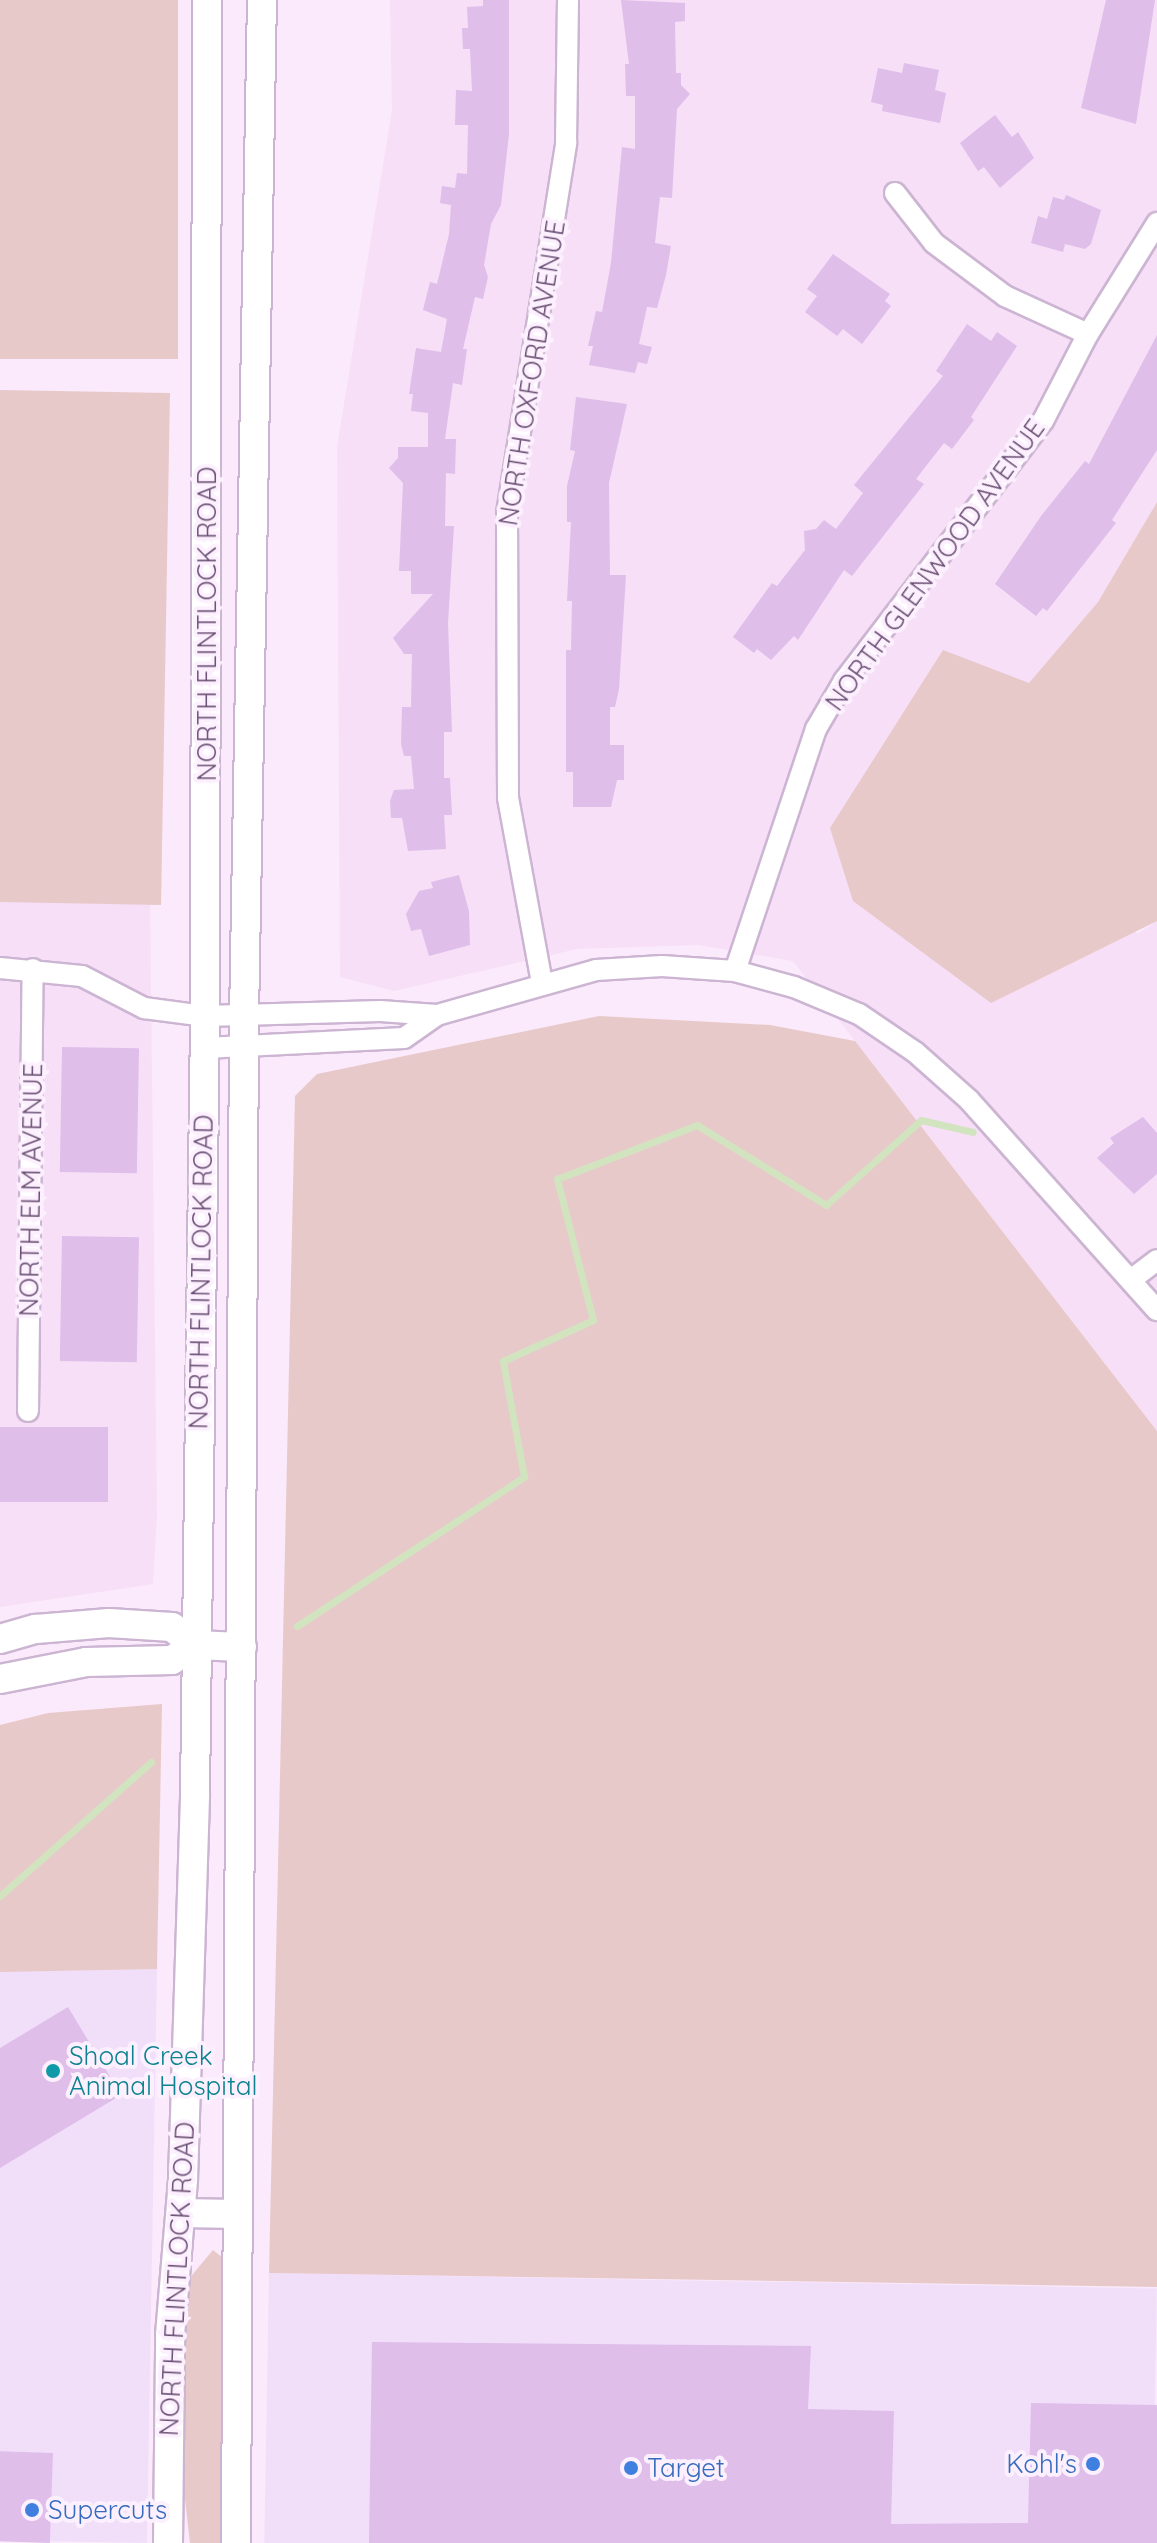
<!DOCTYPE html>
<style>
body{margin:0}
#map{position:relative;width:1157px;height:2543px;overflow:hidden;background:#fbeafb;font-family:Quicksand,sans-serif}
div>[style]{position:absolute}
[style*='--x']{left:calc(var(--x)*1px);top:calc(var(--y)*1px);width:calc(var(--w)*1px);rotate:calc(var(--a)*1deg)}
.residential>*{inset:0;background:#f6dff7}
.commercial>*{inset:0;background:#f1dffa;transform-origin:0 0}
.green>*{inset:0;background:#e8c9ca;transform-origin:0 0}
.stream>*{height:7px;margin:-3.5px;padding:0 3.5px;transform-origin:3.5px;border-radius:3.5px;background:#d1e4bf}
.building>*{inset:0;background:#dfbeea;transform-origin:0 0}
.roads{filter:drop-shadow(2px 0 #ccb5d2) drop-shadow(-2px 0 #ccb5d2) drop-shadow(0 2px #ccb5d2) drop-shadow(0 -2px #ccb5d2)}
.street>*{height:20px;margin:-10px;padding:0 10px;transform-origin:10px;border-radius:10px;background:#fff}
.secondary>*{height:28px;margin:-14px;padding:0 14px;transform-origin:14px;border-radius:14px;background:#fff}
.dots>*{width:22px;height:22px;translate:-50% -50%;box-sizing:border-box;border:4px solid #fdf0fe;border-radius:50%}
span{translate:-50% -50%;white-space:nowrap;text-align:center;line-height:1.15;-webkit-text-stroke:8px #fdf0fe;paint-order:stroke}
.street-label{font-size:26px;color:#6a4f74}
.culture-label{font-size:26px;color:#0d838f}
.left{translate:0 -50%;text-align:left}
.shop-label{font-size:26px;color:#366cbe}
.right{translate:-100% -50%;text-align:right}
</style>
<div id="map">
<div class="residential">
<i style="clip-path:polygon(390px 0,1157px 0,1157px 502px,1098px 602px,1029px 683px,1137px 934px,1157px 921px,1157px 1431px,793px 961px,698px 945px,577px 949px,394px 991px,340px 977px,337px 447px,392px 110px)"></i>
<i style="clip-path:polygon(0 902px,150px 902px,157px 1516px,153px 1584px,0 1607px)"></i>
</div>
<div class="commercial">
<i style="left:157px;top:1969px;width:574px;height:157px;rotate:91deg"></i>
<i style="left:269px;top:2273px;width:888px;height:270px;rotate:1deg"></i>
</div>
<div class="green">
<i style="left:0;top:0;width:178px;height:359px"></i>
<i style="left:0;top:390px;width:170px;height:512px;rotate:1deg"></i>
<i style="clip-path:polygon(1157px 502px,1157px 921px,991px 1003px,853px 901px,830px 828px,943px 650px,1029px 683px,1098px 602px)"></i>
<i style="clip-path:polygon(599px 1016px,770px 1025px,855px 1041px,1157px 1431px,1157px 2287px,269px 2273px,295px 1096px,317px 1074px)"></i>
<i style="clip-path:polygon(162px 1704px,157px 1969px,0 1972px,0 1725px,48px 1713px)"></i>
<i style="clip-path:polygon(213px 2250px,223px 2258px,220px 2543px,190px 2543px,179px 2447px,184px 2305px,187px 2281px)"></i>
</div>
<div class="stream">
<i style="--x:297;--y:1626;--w:272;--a:-33.3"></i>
<i style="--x:524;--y:1477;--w:118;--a:-100.3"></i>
<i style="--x:503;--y:1361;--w:99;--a:-24.5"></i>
<i style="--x:593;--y:1320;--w:146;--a:-104.3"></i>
<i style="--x:557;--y:1179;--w:150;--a:-21.1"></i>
<i style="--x:697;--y:1125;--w:152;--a:31.8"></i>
<i style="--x:826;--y:1205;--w:127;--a:-41.8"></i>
<i style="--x:921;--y:1120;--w:53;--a:13"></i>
<i style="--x:0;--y:1896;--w:202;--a:-41.6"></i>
</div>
<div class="building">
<i style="clip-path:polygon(483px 0,509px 0,509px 134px,501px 205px,491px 224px,484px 265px,488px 277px,483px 299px,475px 297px,463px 349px,467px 349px,462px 385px,453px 383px,445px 439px,456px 439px,455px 474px,446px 473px,445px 526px,454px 526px,448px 623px,452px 732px,444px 732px,444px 778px,450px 778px,452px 815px,444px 815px,446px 849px,408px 851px,402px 818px,391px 818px,390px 801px,394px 790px,414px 789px,411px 756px,404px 756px,401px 744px,402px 707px,411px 707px,412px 654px,404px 654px,393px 638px,433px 594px,411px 594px,411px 571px,399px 571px,403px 483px,389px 468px,398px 458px,398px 447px,428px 447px,428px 413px,411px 411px,413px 394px,409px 394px,416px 348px,441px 352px,447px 319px,423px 310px,430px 282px,437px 284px,449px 234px,451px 205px,440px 203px,442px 186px,455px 188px,457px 173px,467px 174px,468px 125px,455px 125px,456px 90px,472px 91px,470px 49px,463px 49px,462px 28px,468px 28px,467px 7px,483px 6px)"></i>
<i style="clip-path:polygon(621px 0,685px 3px,685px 21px,675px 22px,676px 73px,681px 73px,681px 85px,690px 94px,677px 109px,672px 198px,660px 197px,655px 243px,671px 246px,666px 275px,657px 308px,647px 307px,639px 344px,652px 347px,647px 364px,638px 362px,635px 373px,589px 365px,593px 346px,588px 346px,596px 311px,602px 312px,611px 263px,622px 147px,635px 149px,635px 96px,626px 96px,625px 64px,629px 64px)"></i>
<i style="clip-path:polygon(1106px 0,1155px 0,1136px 124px,1081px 108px)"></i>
<i style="clip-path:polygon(904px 63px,939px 70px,935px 90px,946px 93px,940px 123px,882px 111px,883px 105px,871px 102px,878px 68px,902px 73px)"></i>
<i style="clip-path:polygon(995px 115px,1012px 137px,1018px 132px,1034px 158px,1000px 188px,984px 167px,978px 171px,960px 143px)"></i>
<i style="clip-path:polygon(1066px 195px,1101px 210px,1091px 244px,1085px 249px,1065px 244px,1063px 252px,1031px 243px,1038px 216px,1047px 219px,1053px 197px,1064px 200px)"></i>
<i style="clip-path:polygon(833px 254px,890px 294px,885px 301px,891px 306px,862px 344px,843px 329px,837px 336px,805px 312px,817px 296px,807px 289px)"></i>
<i style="clip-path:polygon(967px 324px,991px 341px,997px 332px,1017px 346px,971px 417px,974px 420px,952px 449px,944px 443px,916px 479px,924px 484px,852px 576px,844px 570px,798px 640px,794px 636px,771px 660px,757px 649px,754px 653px,733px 637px,772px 583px,777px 586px,805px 550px,804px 531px,816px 529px,824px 520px,836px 529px,863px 493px,854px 485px,943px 376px,936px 371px)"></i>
<i style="clip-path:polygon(1157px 335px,1157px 450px,1112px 520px,1116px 523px,1047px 611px,1043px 608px,1036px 616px,995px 584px,1041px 516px,1085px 461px,1089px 464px)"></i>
<i style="clip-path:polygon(576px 397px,627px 404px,609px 483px,610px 575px,626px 575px,619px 689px,615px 707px,610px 707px,610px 745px,624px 745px,624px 780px,617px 780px,611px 807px,573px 807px,573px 772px,566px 772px,566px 650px,571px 650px,572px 601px,567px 601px,571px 522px,567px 522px,567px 486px,575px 451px,570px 450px)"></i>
<i style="clip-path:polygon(459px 875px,469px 911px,470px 945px,429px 956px,421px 929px,411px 931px,406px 914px,419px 891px,433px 888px,431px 882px)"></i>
<i style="left:62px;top:1047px;width:77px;height:125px;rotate:1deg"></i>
<i style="clip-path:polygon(1143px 1117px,1157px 1133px,1157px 1174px,1134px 1194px,1097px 1158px,1114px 1143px,1110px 1138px)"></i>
<i style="left:62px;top:1236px;width:77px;height:125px;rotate:1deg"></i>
<i style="left:0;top:1427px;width:108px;height:75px"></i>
<i style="clip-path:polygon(68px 2007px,121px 2095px,0 2168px,0 2048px)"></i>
<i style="clip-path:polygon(372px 2342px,811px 2346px,808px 2409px,894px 2411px,891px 2524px,1028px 2523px,1031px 2403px,1157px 2405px,1157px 2543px,369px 2543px)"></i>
<i style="left:53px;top:2453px;width:90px;height:53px;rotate:92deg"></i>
</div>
<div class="roads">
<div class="street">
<i style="--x:895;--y:193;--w:63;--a:52"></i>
<i style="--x:934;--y:243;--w:89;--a:36.7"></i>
<i style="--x:1005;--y:296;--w:91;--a:24.6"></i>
<i style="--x:0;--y:968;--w:82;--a:5.6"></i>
<i style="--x:82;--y:976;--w:70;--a:27.3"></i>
<i style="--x:144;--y:1008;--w:62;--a:7.5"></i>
<i style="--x:205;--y:1016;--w:175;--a:-1.6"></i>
<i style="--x:380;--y:1011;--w:57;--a:4"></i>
<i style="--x:735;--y:971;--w:255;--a:-71.5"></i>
<i style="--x:816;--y:729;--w:56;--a:-59.7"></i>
<i style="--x:844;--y:681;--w:327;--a:-52.6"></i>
<i style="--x:1043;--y:421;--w:98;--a:-62.7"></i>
<i style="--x:1088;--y:334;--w:131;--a:-58.1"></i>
<i style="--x:542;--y:983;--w:189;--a:-100.4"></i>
<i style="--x:508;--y:797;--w:284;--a:-90.2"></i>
<i style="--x:507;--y:513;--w:375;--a:-80.9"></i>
<i style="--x:566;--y:143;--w:143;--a:-89.2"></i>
<i style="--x:205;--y:1048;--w:199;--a:-2.9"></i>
<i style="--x:404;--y:1038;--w:40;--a:-34.9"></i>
<i style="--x:437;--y:1015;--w:165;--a:-15.8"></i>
<i style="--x:596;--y:970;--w:66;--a:-3.5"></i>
<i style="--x:662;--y:966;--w:73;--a:3.9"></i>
<i style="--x:735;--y:971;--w:61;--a:15.2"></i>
<i style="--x:794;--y:987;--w:70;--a:22.6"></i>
<i style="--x:859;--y:1014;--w:68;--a:34.2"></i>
<i style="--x:915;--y:1052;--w:72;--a:41.6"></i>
<i style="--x:969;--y:1100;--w:282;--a:48.2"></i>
<i style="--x:1132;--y:1279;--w:31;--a:-37"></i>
<i style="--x:28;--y:1411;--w:442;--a:-89.4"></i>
</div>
<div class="secondary">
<i style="--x:0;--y:1639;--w:37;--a:-16"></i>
<i style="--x:36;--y:1629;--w:73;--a:-4.7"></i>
<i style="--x:109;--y:1623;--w:63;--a:3.6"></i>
<i style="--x:172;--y:1627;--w:28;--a:39"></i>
<i style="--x:0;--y:1679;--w:88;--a:-11.2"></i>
<i style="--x:86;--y:1662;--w:86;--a:-1.3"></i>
<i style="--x:172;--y:1660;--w:27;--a:-34"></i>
<i style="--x:194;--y:1645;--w:48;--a:2.4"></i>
<i style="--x:181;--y:2213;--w:56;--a:1"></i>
<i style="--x:168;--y:2543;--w:208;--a:-89.4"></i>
<i style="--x:170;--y:2335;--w:157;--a:-85.2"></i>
<i style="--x:183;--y:2179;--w:385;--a:-88.2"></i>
<i style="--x:195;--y:1794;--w:778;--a:-89.26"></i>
<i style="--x:205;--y:1016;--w:1016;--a:-89.89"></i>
<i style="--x:236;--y:2543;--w:1525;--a:-89.7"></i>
<i style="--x:244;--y:1018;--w:1018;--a:-88.99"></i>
</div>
</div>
<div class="dots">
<i style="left:53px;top:2071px;background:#0f9aa8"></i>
<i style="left:1093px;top:2464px;background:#3f7fe0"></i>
<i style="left:631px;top:2468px;background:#3f7fe0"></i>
<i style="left:32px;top:2510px;background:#3f7fe0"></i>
</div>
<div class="street-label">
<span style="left:532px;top:373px;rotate:-81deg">NORTH OXFORD AVENUE</span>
<span style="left:935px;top:565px;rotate:-54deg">NORTH GLENWOOD AVENUE</span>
<span style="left:207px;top:624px;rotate:-90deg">NORTH FLINTLOCK ROAD</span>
<span style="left:31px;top:1190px;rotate:-89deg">NORTH ELM AVENUE</span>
<span style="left:201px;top:1272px;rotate:-89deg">NORTH FLINTLOCK ROAD</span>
<span style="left:177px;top:2279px;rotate:-87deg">NORTH FLINTLOCK ROAD</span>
</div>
<div class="culture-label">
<span class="left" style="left:69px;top:2071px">Shoal Creek<br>Animal Hospital</span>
</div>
<div class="shop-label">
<span class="right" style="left:1077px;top:2464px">Kohl's</span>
<span class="left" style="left:647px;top:2468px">Target</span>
<span class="left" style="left:48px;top:2510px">Supercuts</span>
</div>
</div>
